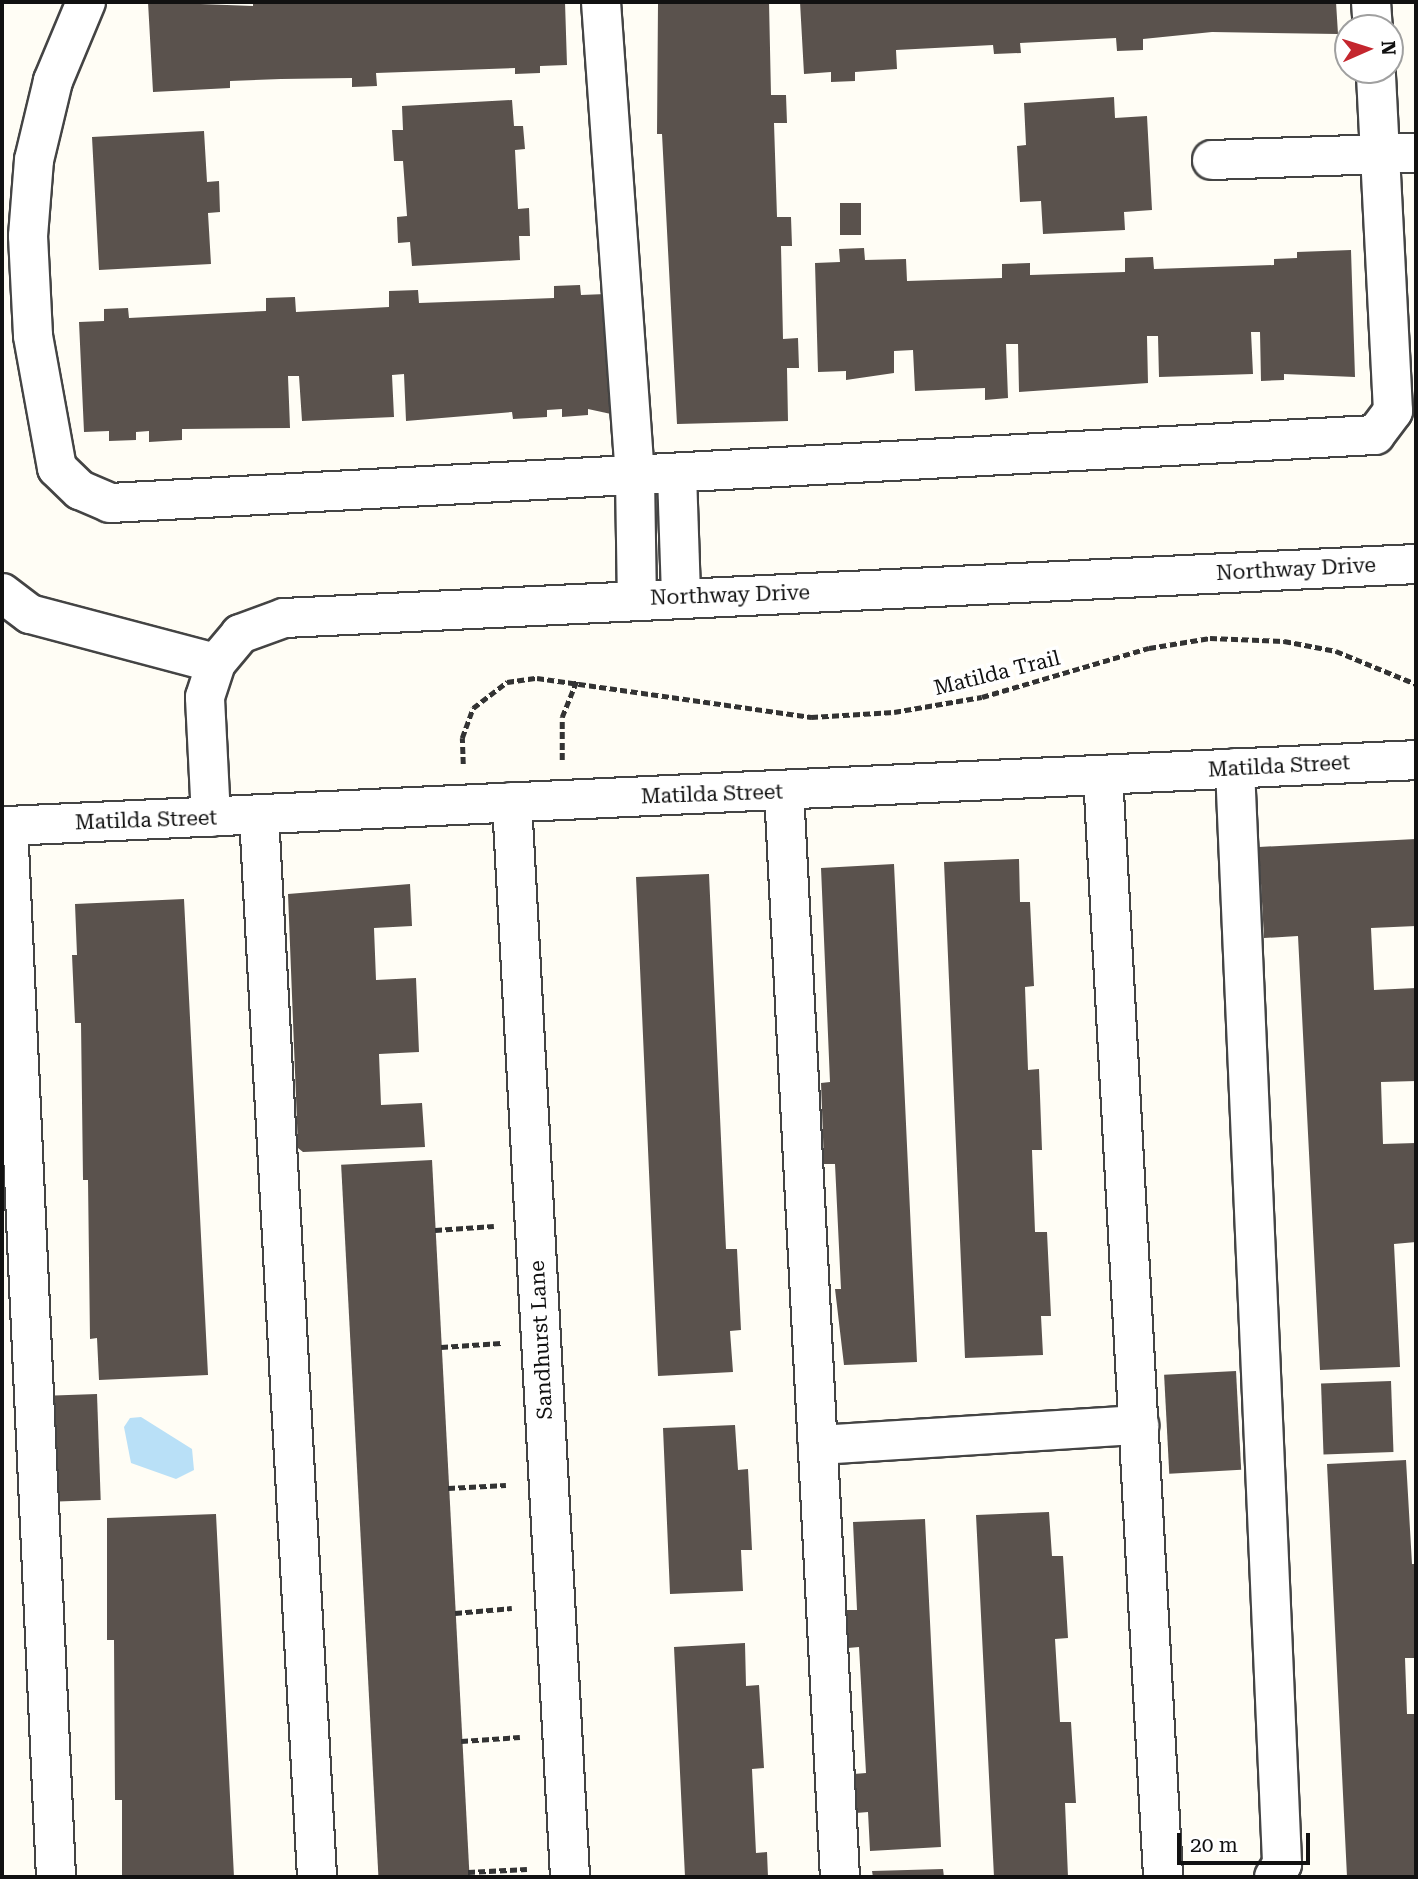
<!DOCTYPE html>
<style>
body{margin:0}
#map{position:relative;width:1418px;height:1879px;overflow:hidden;background:#fffdf5;font-family:"Roboto Serif",serif}
div>[style]{position:absolute}
[style*='--x']{left:calc(var(--x)*1px);top:calc(var(--y)*1px);width:calc(var(--w)*1px);rotate:calc(var(--a)*1deg)}
.water>*{inset:0;background:#b9e0f7}
.building>*{inset:0;background:#5a524d;transform-origin:0 0}
.path>*{height:4.5px;margin-top:-2.25px;transform-origin:0;background:repeating-linear-gradient(90deg,#333 0 7px,transparent 0 10.5px)}
.roads{filter:drop-shadow(2px 0 #444) drop-shadow(-2px 0 #444) drop-shadow(0 2px #444) drop-shadow(0 -2px #444)}
.minor>*{height:38px;margin:-19px;padding:0 19px;transform-origin:19px;border-radius:19px;background:#fff}
span{translate:-50% -50%;white-space:nowrap;text-align:center;line-height:1.15;-webkit-text-stroke:7px #fff;paint-order:stroke}
.street-label{font-size:21px;color:#111}
.frame{position:absolute;inset:0;border:4px solid #111;pointer-events:none}
.north{position:absolute;left:1334px;top:14px;width:70px;height:70px;box-sizing:border-box;background:#fff;border:2px solid #a0a0a0;border-radius:50%;rotate:87deg;font-size:19px;font-weight:700;line-height:28px;text-align:center;color:#111}
.north::after{content:'';display:block;margin:auto;width:24px;height:32px;background:#c4262e;clip-path:polygon(50% 0,100% 100%,50% 72%,0 100%)}
.scale{position:absolute;left:1177px;top:1833px;width:133px;height:32px;box-sizing:border-box;border:4px solid #111;border-top:0;padding-left:9px;font-size:21px;line-height:24px;white-space:nowrap;color:#111;-webkit-text-stroke:5px #fff;paint-order:stroke}
</style>
<div id="map">
<div class="water">
<i style="clip-path:polygon(141px 1417px,192px 1449px,194px 1470px,176px 1479px,131px 1463px,124px 1427px,130px 1418px)"></i>
</div>
<div class="building">
<i style="clip-path:polygon(148px 2px,253px 6px,253px 2px,565px 2px,567px 65px,540px 66px,540px 73px,515px 74px,515px 68px,376px 73px,377px 86px,352px 87px,352px 78px,281px 79px,230px 81px,230px 88px,153px 92px)"></i>
<i style="clip-path:polygon(658px 2px,769px 2px,771px 95px,786px 95px,787px 123px,774px 123px,777px 217px,791px 217px,792px 246px,781px 246px,783px 339px,798px 338px,799px 368px,787px 368px,788px 421px,677px 424px,662px 134px,657px 134px)"></i>
<i style="clip-path:polygon(800px 2px,1336px 2px,1338px 34px,1212px 32px,1143px 39px,1143px 50px,1117px 51px,1116px 38px,1020px 43px,1021px 53px,994px 54px,993px 45px,896px 50px,897px 69px,855px 72px,855px 81px,831px 82px,831px 72px,804px 74px)"></i>
<i style="clip-path:polygon(1114px 97px,1115px 118px,1147px 116px,1152px 210px,1124px 212px,1125px 230px,1043px 234px,1041px 201px,1020px 202px,1017px 146px,1026px 145px,1024px 103px)"></i>
<i style="clip-path:polygon(512px 100px,514px 126px,523px 126px,525px 149px,515px 150px,518px 209px,529px 208px,530px 236px,519px 236px,520px 260px,412px 266px,410px 242px,398px 243px,397px 217px,407px 216px,403px 161px,394px 161px,392px 130px,403px 130px,402px 106px)"></i>
<i style="clip-path:polygon(204px 131px,207px 182px,219px 181px,220px 212px,208px 213px,211px 264px,99px 270px,92px 137px)"></i>
<i style="left:840px;top:203px;width:21px;height:32px"></i>
<i style="clip-path:polygon(864px 248px,865px 260px,906px 259px,907px 281px,1002px 278px,1002px 264px,1030px 263px,1030px 275px,1125px 272px,1125px 258px,1153px 257px,1154px 269px,1274px 265px,1274px 259px,1297px 258px,1297px 252px,1351px 250px,1355px 377px,1284px 374px,1284px 380px,1261px 381px,1260px 332px,1251px 332px,1253px 374px,1159px 377px,1158px 336px,1147px 336px,1148px 383px,1019px 392px,1018px 344px,1006px 344px,1008px 398px,985px 400px,985px 388px,915px 391px,913px 350px,894px 351px,894px 373px,846px 380px,846px 371px,818px 372px,815px 263px,840px 262px,839px 249px)"></i>
<i style="clip-path:polygon(580px 285px,581px 295px,606px 294px,611px 414px,588px 409px,588px 415px,562px 417px,562px 409px,547px 410px,547px 417px,513px 419px,512px 412px,406px 421px,404px 374px,392px 375px,394px 417px,302px 421px,299px 376px,288px 376px,290px 428px,182px 429px,182px 440px,149px 442px,149px 431px,136px 432px,136px 440px,109px 441px,109px 431px,84px 432px,79px 322px,104px 321px,104px 309px,128px 308px,129px 318px,266px 311px,266px 298px,295px 297px,296px 312px,389px 307px,389px 291px,418px 290px,419px 303px,554px 298px,554px 286px)"></i>
<i style="clip-path:polygon(1416px 839px,1416px 926px,1371px 928px,1374px 990px,1416px 988px,1416px 1081px,1381px 1082px,1383px 1144px,1416px 1143px,1416px 1242px,1394px 1244px,1400px 1367px,1320px 1370px,1298px 936px,1264px 938px,1259px 847px)"></i>
<i style="clip-path:polygon(1019px 859px,1020px 902px,1030px 902px,1034px 986px,1025px 987px,1028px 1070px,1039px 1069px,1042px 1150px,1032px 1150px,1035px 1232px,1047px 1232px,1051px 1316px,1041px 1316px,1043px 1355px,965px 1358px,944px 862px)"></i>
<i style="clip-path:polygon(894px 864px,917px 1362px,844px 1365px,835px 1289px,841px 1289px,835px 1164px,824px 1164px,821px 1083px,830px 1082px,821px 868px)"></i>
<i style="clip-path:polygon(709px 874px,726px 1249px,737px 1249px,741px 1330px,730px 1331px,733px 1372px,658px 1376px,636px 877px)"></i>
<i style="clip-path:polygon(410px 884px,412px 926px,374px 928px,376px 980px,416px 978px,419px 1052px,379px 1054px,381px 1105px,422px 1103px,425px 1147px,303px 1152px,298px 1148px,288px 894px)"></i>
<i style="clip-path:polygon(184px 899px,208px 1375px,99px 1380px,97px 1338px,90px 1339px,88px 1180px,83px 1180px,81px 1023px,75px 1023px,72px 955px,77px 955px,75px 904px)"></i>
<i style="left:432px;top:1160px;width:718px;height:91px;rotate:87deg"></i>
<i style="left:1236px;top:1371px;width:99px;height:72px;rotate:87deg"></i>
<i style="left:1391px;top:1381px;width:71px;height:70px;rotate:88deg"></i>
<i style="left:97px;top:1394px;width:106px;height:50px;rotate:88deg"></i>
<i style="clip-path:polygon(735px 1425px,738px 1470px,748px 1469px,752px 1550px,741px 1550px,743px 1591px,670px 1594px,663px 1428px)"></i>
<i style="clip-path:polygon(1406px 1460px,1412px 1564px,1416px 1564px,1416px 1658px,1405px 1658px,1407px 1714px,1416px 1714px,1416px 1877px,1347px 1877px,1327px 1464px)"></i>
<i style="clip-path:polygon(1049px 1512px,1052px 1556px,1063px 1556px,1068px 1638px,1055px 1639px,1060px 1722px,1071px 1722px,1076px 1803px,1065px 1803px,1068px 1877px,994px 1877px,976px 1515px)"></i>
<i style="clip-path:polygon(216px 1514px,234px 1877px,122px 1877px,122px 1800px,115px 1800px,114px 1640px,107px 1640px,107px 1518px)"></i>
<i style="clip-path:polygon(925px 1519px,941px 1847px,870px 1851px,868px 1812px,856px 1813px,854px 1774px,866px 1773px,859px 1647px,848px 1648px,846px 1610px,857px 1610px,853px 1522px)"></i>
<i style="clip-path:polygon(745px 1643px,746px 1686px,759px 1685px,764px 1768px,752px 1769px,756px 1853px,767px 1852px,768px 1877px,685px 1877px,674px 1647px)"></i>
<i style="clip-path:polygon(943px 1869px,944px 1877px,873px 1877px,872px 1871px)"></i>
</div>
<div class="path">
<i style="--x:562;--y:760;--w:43;--a:-90"></i>
<i style="--x:562;--y:717;--w:40;--a:-68"></i>
<i style="--x:463;--y:764;--w:26;--a:-92"></i>
<i style="--x:462;--y:738;--w:32;--a:-70"></i>
<i style="--x:473;--y:708;--w:43;--a:-37.4"></i>
<i style="--x:507;--y:682;--w:30;--a:-8"></i>
<i style="--x:537;--y:678;--w:277;--a:8.1"></i>
<i style="--x:811;--y:717;--w:83;--a:-3.4"></i>
<i style="--x:894;--y:712;--w:89;--a:-9.7"></i>
<i style="--x:982;--y:697;--w:174;--a:-16.4"></i>
<i style="--x:1149;--y:648;--w:62;--a:-9.3"></i>
<i style="--x:1210;--y:638;--w:74;--a:2.3"></i>
<i style="--x:1284;--y:641;--w:53;--a:10.9"></i>
<i style="--x:1336;--y:651;--w:87;--a:22.4"></i>
<i style="--x:435;--y:1230;--w:59;--a:-3.9"></i>
<i style="--x:441;--y:1347;--w:60;--a:-3.8"></i>
<i style="--x:448;--y:1488;--w:58;--a:-3"></i>
<i style="--x:455;--y:1613;--w:57;--a:-5"></i>
<i style="--x:461;--y:1741;--w:59;--a:-3.9"></i>
<i style="--x:468;--y:1872;--w:59;--a:-2.9"></i>
</div>
<div class="roads">
<div class="minor">
<i style="--x:86;--y:2;--w:86;--a:112.7"></i>
<i style="--x:53;--y:81;--w:81;--a:103.5"></i>
<i style="--x:34;--y:160;--w:76;--a:94.5"></i>
<i style="--x:28;--y:236;--w:100;--a:87.1"></i>
<i style="--x:33;--y:336;--w:134;--a:79.7"></i>
<i style="--x:57;--y:468;--w:32;--a:44"></i>
<i style="--x:80;--y:490;--w:33;--a:23"></i>
<i style="--x:110;--y:503;--w:1267;--a:-3.08"></i>
<i style="--x:1375;--y:435;--w:30;--a:-53"></i>
<i style="--x:1393;--y:411;--w:341;--a:-92.9"></i>
<i style="--x:601;--y:2;--w:476;--a:85.9"></i>
<i style="--x:635;--y:477;--w:122;--a:89.1"></i>
<i style="--x:1371;--y:2;--w:26;--a:86"></i>
<i style="--x:1212;--y:160;--w:203;--a:-2"></i>
<i style="--x:677;--y:474;--w:123;--a:88.1"></i>
<i style="--x:2;--y:593;--w:35;--a:37"></i>
<i style="--x:30;--y:614;--w:192;--a:14.8"></i>
<i style="--x:1235;--y:768;--w:1097;--a:87.54"></i>
<i style="--x:1282;--y:1864;--w:15;--a:122"></i>
<i style="--x:1103;--y:775;--w:1104;--a:86.88"></i>
<i style="--x:784;--y:791;--w:1087;--a:87.05"></i>
<i style="--x:512;--y:802;--w:1077;--a:86.91"></i>
<i style="--x:259;--y:816;--w:1063;--a:86.87"></i>
<i style="--x:211;--y:817;--w:120;--a:-92.9"></i>
<i style="--x:205;--y:697;--w:36;--a:-72"></i>
<i style="--x:216;--y:663;--w:38;--a:-50"></i>
<i style="--x:240;--y:634;--w:47;--a:-20"></i>
<i style="--x:284;--y:618;--w:1133;--a:-2.73"></i>
<i style="--x:818;--y:1445;--w:322;--a:-3.6"></i>
<i style="--x:56;--y:1877;--w:1052;--a:-92.61"></i>
<i style="--x:8;--y:826;--w:1410;--a:-2.68"></i>
</div>
</div>
<div class="street-label">
<span style="left:1296px;top:569px;rotate:-3deg">Northway Drive</span>
<span style="left:730px;top:595px;rotate:-2deg">Northway Drive</span>
<span style="left:997px;top:673px;rotate:-14deg">Matilda Trail</span>
<span style="left:1279px;top:766px;rotate:-3deg">Matilda Street</span>
<span style="left:712px;top:794px;rotate:-2deg">Matilda Street</span>
<span style="left:146px;top:820px;rotate:-2deg">Matilda Street</span>
<span style="left:541px;top:1340px;rotate:-93deg">Sandhurst Lane</span>
</div>
<div class="frame"></div>
<div class="north">N</div>
<div class="scale">20 m</div>
</div>
